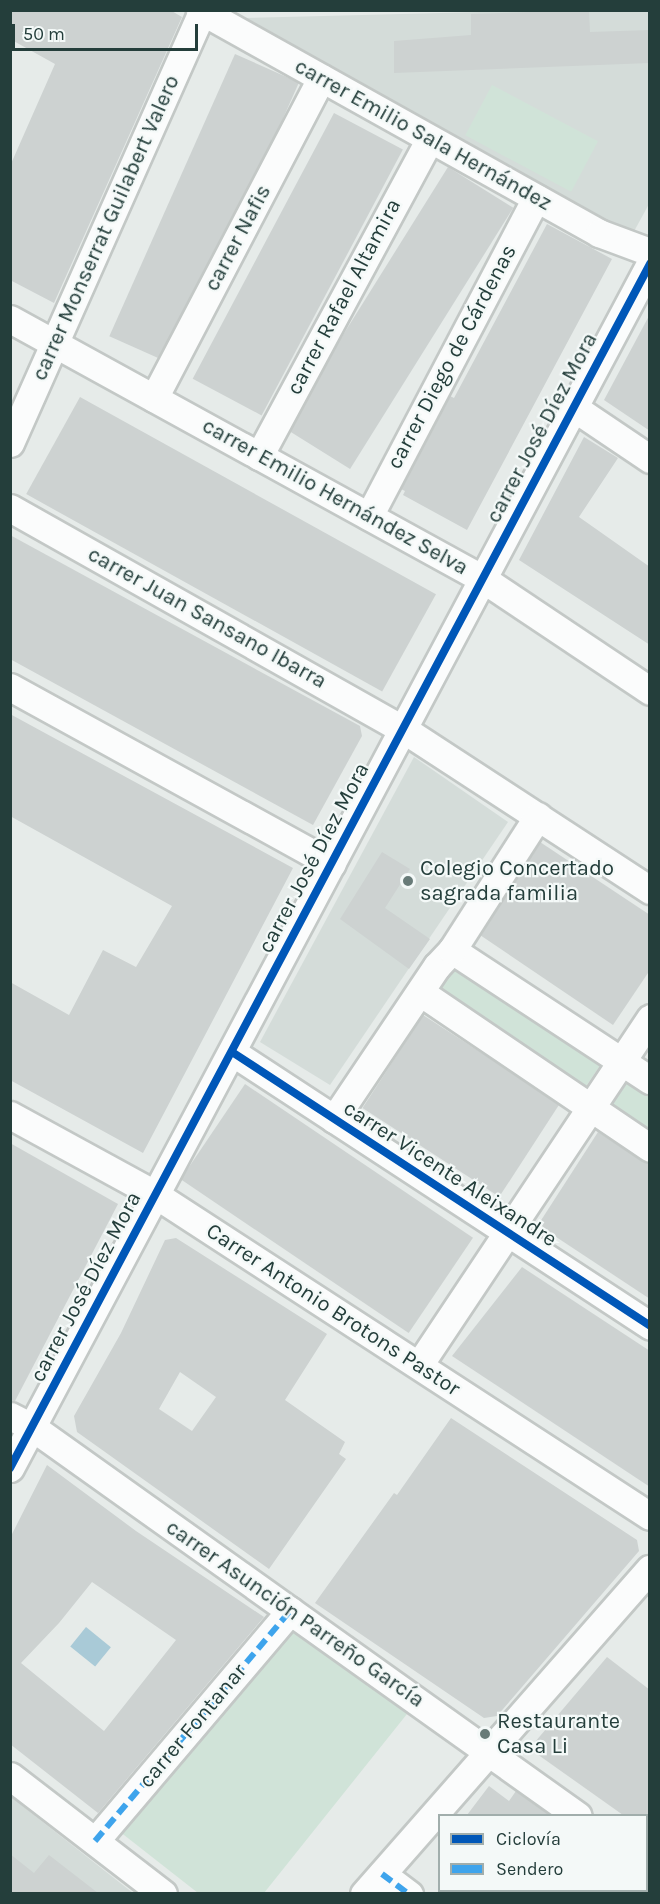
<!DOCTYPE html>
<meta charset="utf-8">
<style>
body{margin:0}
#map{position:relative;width:660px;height:1904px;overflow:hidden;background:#e6ebe9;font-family:Karla,sans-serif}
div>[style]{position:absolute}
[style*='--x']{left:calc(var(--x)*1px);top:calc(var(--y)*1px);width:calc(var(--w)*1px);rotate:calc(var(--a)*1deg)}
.built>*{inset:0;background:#d4dcd9}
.green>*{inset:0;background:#d0e3d8;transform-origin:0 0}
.water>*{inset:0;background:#a9cad7;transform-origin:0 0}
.building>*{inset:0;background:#cdd2d1;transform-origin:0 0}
.roads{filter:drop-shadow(2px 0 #c3c8c6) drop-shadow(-2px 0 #c3c8c6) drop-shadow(0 2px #c3c8c6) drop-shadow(0 -2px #c3c8c6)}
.minor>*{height:27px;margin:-13.5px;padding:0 13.5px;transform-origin:13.5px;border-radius:13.5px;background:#fbfcfc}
.quiet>*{height:6px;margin-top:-3px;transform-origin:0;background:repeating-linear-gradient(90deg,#3ea4ec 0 12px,transparent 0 18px)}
.cycleway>*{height:8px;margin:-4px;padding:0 4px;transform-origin:4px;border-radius:4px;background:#0057b8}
.dots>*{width:16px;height:16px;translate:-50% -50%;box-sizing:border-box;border:3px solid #f4f9f8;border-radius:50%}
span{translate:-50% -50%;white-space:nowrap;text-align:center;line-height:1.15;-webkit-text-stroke:4.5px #f4f9f8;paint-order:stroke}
.street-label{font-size:22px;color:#243e3b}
.poi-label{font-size:22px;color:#243e3b}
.left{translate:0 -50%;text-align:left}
.frame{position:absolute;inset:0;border:12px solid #243e3b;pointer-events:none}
.legend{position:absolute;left:438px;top:1814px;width:210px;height:78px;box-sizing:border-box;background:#f4f9f8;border:2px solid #a1aeac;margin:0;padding:8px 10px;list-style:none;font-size:18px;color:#243e3b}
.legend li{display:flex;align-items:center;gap:12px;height:30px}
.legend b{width:30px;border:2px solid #a1aeac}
.scale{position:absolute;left:12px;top:24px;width:186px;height:27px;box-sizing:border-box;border:3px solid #243e3b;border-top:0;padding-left:8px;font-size:18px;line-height:21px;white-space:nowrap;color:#243e3b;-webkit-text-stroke:4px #f4f9f8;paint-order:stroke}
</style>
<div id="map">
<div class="built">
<i style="clip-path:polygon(519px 11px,649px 11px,649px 204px,632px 235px,243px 18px)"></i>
<i style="clip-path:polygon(414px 757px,508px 822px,330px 1085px,260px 1042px)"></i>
<i style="clip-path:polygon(11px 1797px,133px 1893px,11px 1893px)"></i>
</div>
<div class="green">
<i style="left:492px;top:85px;width:120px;height:57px;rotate:28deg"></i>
<i style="left:452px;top:963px;width:180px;height:33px;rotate:34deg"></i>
<i style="clip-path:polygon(625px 1076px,649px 1093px,649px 1136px,603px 1105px)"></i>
<i style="clip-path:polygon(282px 1620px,407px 1714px,264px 1893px,198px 1893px,110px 1824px)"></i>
</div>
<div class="water">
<i style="left:86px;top:1627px;width:32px;height:25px;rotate:39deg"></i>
</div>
<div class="building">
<i style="clip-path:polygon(10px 10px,170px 10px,182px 17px,54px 303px,10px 280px,10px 166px,55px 64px,10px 39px)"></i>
<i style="clip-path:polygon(589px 10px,590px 32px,650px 30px,650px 63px,394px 73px,394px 41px,471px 35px,471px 14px)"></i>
<i style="left:235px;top:54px;width:70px;height:309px;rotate:24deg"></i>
<i style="left:334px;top:113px;width:78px;height:301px;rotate:28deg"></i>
<i style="left:448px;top:167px;width:77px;height:308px;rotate:32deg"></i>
<i style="clip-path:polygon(547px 224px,612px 259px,467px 530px,403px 495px,405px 491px,401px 489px,450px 396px,454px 398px)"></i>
<i style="clip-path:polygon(650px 314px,650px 431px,604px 400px)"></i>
<i style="left:80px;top:397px;width:407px;height:111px;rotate:29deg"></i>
<i style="clip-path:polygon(584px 437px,618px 458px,579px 517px,650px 567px,650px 645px,519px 560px)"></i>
<i style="clip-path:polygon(10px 535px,360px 726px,362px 736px,313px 825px,10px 659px)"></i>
<i style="clip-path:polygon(10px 714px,293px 868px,143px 1153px,10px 1080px,10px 982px,69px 1015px,103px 950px,136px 967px,172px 906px,10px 816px)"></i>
<i style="clip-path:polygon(540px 842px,650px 915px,650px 970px,613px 1025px,480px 935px)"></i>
<i style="clip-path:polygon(382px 852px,410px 869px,385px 908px,430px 939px,409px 969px,340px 919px)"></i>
<i style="left:423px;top:1015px;width:163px;height:111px;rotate:33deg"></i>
<i style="left:245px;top:1084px;width:275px;height:115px;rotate:34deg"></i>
<i style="clip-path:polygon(598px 1132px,650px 1165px,650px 1299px,538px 1225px)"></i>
<i style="clip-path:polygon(10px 1143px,118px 1204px,15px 1401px,10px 1400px)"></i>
<i style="clip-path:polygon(evenodd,176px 1238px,327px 1334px,285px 1400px,345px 1442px,339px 1454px,346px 1459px,269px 1569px,77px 1432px,74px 1416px,121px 1333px,165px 1240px,176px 1238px,180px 1372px,216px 1397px,192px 1431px,159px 1409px,180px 1372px)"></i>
<i style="clip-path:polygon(522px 1267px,650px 1351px,650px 1487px,452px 1356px)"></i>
<i style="clip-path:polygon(451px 1418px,637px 1540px,639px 1551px,497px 1716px,484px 1718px,315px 1603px,394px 1493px,397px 1495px)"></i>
<i style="clip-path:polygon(evenodd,47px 1465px,136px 1531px,264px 1617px,98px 1813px,10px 1744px,11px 1536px,47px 1465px,92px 1582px,176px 1640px,104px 1731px,21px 1663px,59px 1623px,92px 1582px)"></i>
<i style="clip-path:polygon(607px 1657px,650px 1690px,650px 1815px,623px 1815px,537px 1754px,535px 1742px)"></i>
<i style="clip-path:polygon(489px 1786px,509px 1801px,516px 1791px,550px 1815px,467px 1815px)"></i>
<i style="clip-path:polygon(10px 1854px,34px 1873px,49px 1855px,98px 1893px,10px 1893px)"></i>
</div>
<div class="roads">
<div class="minor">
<i style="--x:200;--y:10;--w:457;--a:29.2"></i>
<i style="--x:599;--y:233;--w:54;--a:20.4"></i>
<i style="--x:10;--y:319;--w:540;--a:28.8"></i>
<i style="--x:483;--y:579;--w:201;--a:33.8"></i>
<i style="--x:154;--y:398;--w:361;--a:-62.4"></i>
<i style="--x:573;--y:407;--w:93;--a:34"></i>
<i style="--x:10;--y:443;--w:472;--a:-66"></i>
<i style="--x:259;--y:456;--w:360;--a:-61.7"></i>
<i style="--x:10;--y:508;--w:451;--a:29.4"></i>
<i style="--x:403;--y:729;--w:295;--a:33.1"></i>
<i style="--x:369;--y:516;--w:359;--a:-62.3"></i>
<i style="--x:10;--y:687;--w:367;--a:28.8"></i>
<i style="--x:452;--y:950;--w:237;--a:33.3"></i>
<i style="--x:420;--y:992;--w:278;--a:34.1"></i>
<i style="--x:232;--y:1052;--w:500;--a:33.2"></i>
<i style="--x:10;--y:1115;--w:166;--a:28.7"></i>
<i style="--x:156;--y:1195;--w:589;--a:33.02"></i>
<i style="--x:334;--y:1119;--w:184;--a:-56.1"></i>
<i style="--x:437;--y:966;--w:22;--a:-47"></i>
<i style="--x:452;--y:950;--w:159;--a:-57.3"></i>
<i style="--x:419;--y:1365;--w:417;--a:-56.3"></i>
<i style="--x:10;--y:1416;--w:25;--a:27"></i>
<i style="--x:32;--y:1427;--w:670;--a:35.47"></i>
<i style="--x:10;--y:1468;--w:1364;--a:-62.01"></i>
<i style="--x:10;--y:1776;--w:193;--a:37.6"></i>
<i style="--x:95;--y:1841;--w:302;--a:-49.7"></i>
<i style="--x:646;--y:1864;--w:4;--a:27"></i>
<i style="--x:382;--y:1874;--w:34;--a:37"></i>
<i style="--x:364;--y:1894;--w:433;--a:-48.7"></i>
</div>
</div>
<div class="quiet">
<i style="--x:95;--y:1841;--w:302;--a:-49.7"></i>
<i style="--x:382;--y:1874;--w:34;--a:37"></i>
</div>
<div class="cycleway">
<i style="--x:232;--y:1052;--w:500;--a:33.2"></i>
<i style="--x:10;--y:1468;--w:1364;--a:-62.01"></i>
</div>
<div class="dots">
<i style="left:408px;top:881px;background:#687b78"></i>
<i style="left:485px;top:1734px;background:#687b78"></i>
</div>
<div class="street-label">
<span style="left:423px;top:135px;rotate:29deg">carrer Emilio Sala Hernández</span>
<span style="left:106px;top:228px;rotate:-66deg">carrer Monserrat Guilabert Valero</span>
<span style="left:238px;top:238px;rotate:-62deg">carrer Nafis</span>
<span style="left:344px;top:297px;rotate:-62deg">carrer Rafael Altamira</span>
<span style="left:452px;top:357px;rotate:-62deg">carrer Diego de Cárdenas</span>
<span style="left:542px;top:428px;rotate:-62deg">carrer José Díez Mora</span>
<span style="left:335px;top:497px;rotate:29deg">carrer Emilio Hernández Selva</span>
<span style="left:207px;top:618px;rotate:29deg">carrer Juan Sansano Ibarra</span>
<span style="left:314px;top:858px;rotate:-62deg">carrer José Díez Mora</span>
<span style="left:450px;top:1174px;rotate:33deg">carrer Vicente Aleixandre</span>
<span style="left:86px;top:1287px;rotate:-62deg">carrer José Díez Mora</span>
<span style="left:333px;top:1310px;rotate:33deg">Carrer Antonio Brotons Pastor</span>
<span style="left:295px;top:1614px;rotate:35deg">carrer Asunción Parreño García</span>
<span style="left:193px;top:1726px;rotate:-50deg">carrer Fontanar</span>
</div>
<div class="poi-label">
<span class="left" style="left:420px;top:881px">Colegio Concertado<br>sagrada familia</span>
<span class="left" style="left:497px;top:1734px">Restaurante<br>Casa Li</span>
</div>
<div class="frame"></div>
<ul class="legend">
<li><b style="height:8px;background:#0057b8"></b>Ciclovía</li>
<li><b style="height:8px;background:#3ea4ec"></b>Sendero</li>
</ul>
<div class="scale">50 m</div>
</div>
